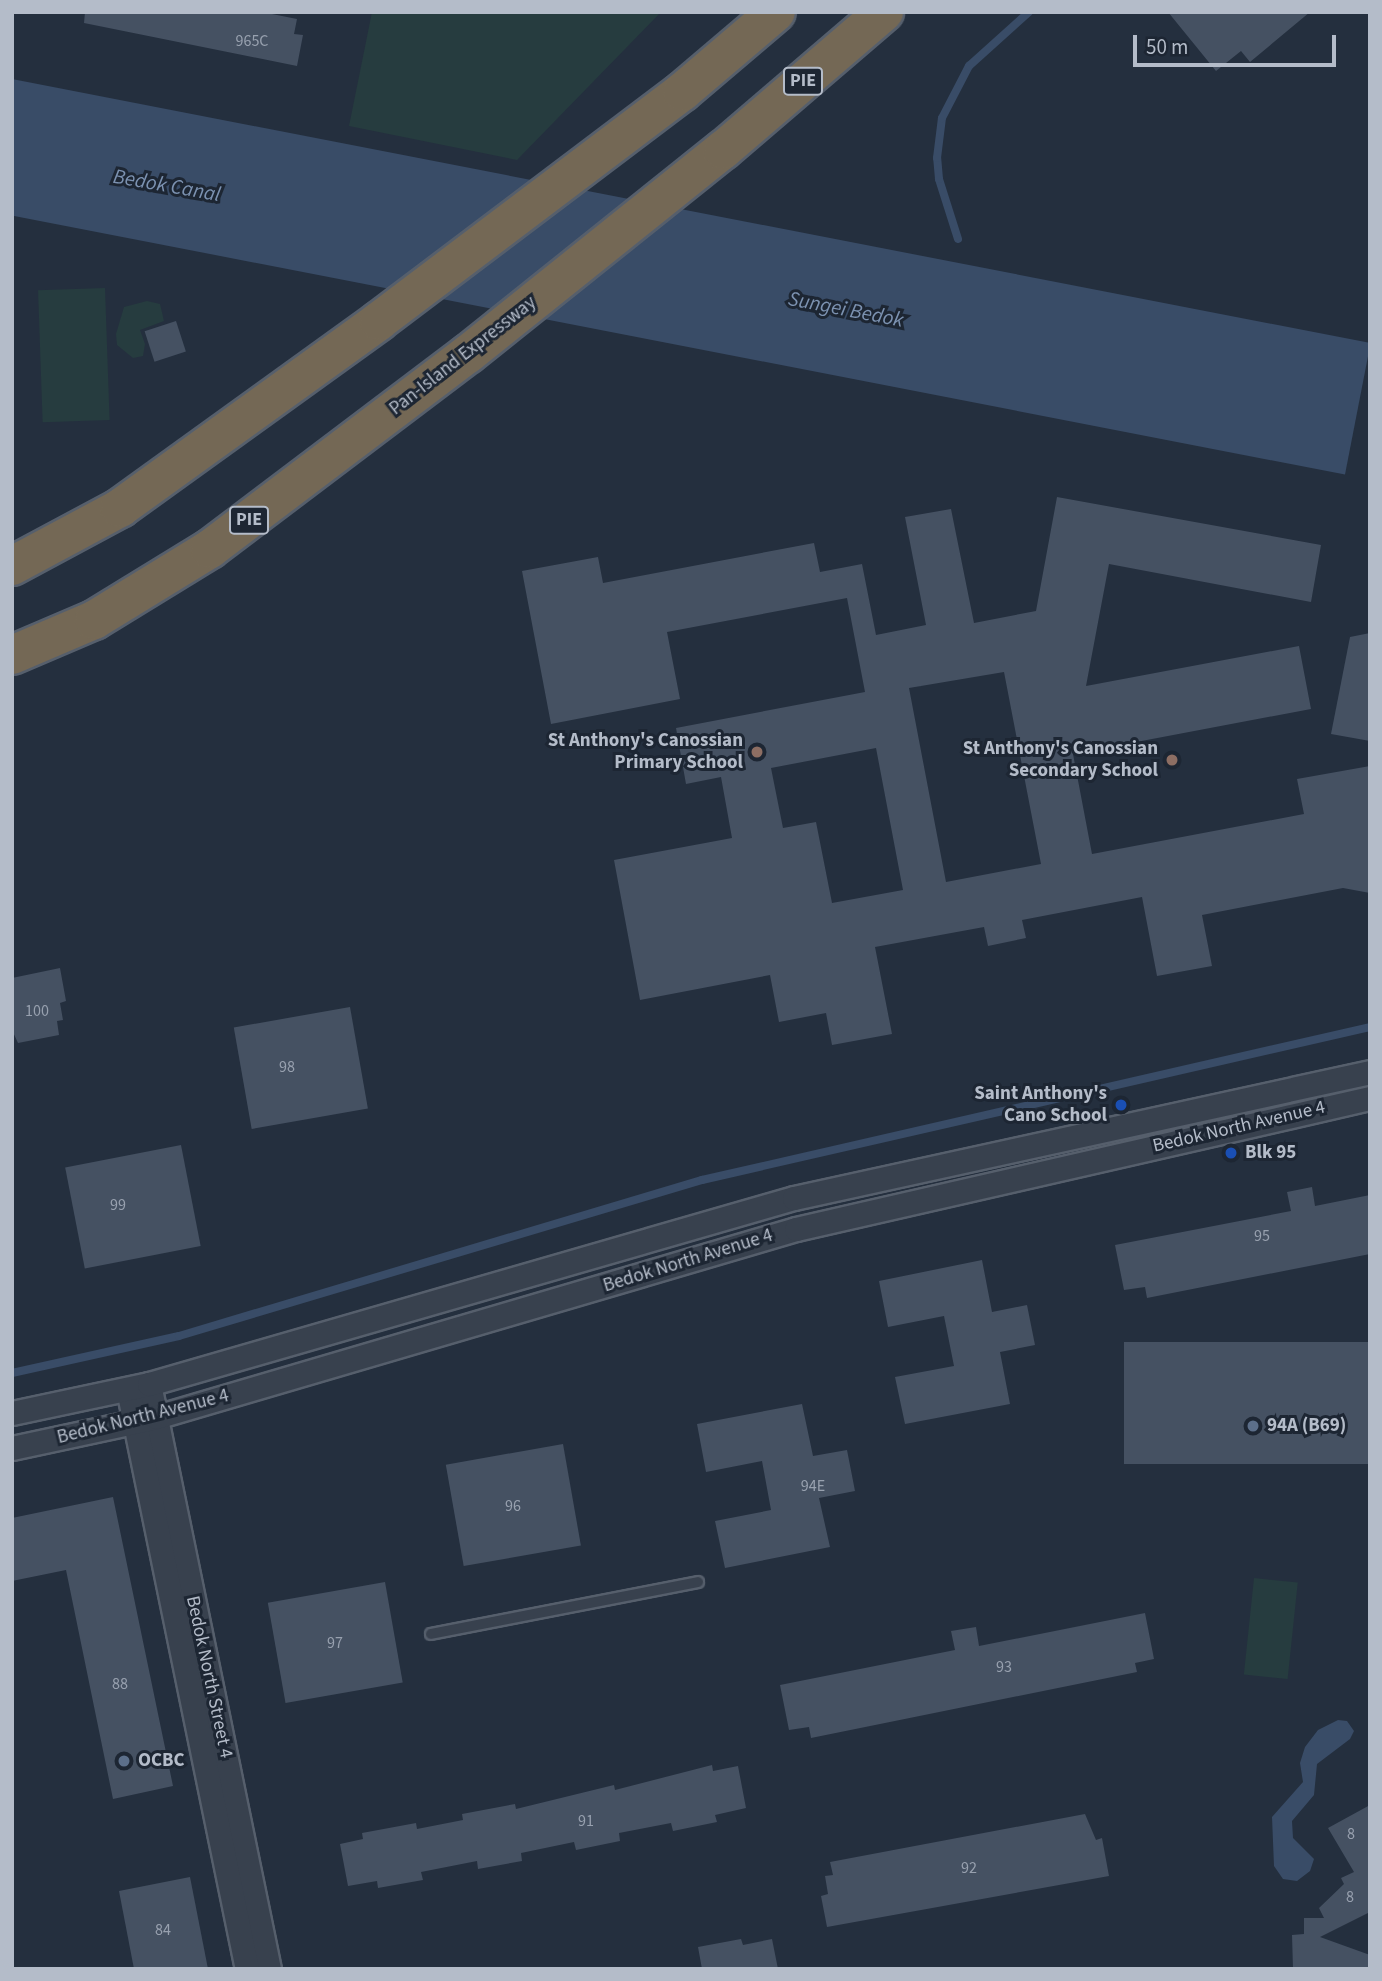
<!DOCTYPE html>
<style>
body{margin:0}
#map{position:relative;width:1382px;height:1981px;overflow:hidden;background:#242f3e;font-family:"Source Sans 3",sans-serif}
div>[style]{position:absolute}
[style*='--x']{left:calc(var(--x)*1px);top:calc(var(--y)*1px);width:calc(var(--w)*1px);rotate:calc(var(--a)*1deg)}
.green>*{inset:0;background:#263c3f;transform-origin:0 0}
.water>*{inset:0;background:#394c67;transform-origin:0 0}
.stream>*{height:8px;margin:-4px;padding:0 4px;transform-origin:4px;border-radius:4px;background:#394c67}
.building>*{inset:0;background:#455162;transform-origin:0 0}
.roads{filter:drop-shadow(2px 0 #565f6c) drop-shadow(-2px 0 #565f6c) drop-shadow(0 2px #565f6c) drop-shadow(0 -2px #565f6c)}
.lane>*{height:10px;margin:-5px;padding:0 5px;transform-origin:5px;border-radius:5px;background:#38414e}
.street>*{height:23px;margin:-11.5px;padding:0 11.5px;transform-origin:11.5px;border-radius:11.5px;background:#38414e}
.highway>*{height:38px;margin:-19px;padding:0 19px;transform-origin:19px;border-radius:19px;background:#746855}
.dots>*{width:19px;height:19px;translate:-50% -50%;box-sizing:border-box;border:4px solid #1d2633;border-radius:50%}
span{translate:-50% -50%;white-space:nowrap;text-align:center;line-height:1.15;-webkit-text-stroke:6px #1d2633;paint-order:stroke}
.number-label{font-size:16px;color:#98a1af}
.number-label span{-webkit-text-stroke-width:0}
.shield-label span{padding:2px 5px;background:#1d2633;border:2px solid;border-radius:5px;-webkit-text-stroke-width:0}
.shield-label{font-size:18px;color:#b4bcc9;font-weight:700}
.street-label{font-size:19px;color:#b4bcc9}
.poi-label{font-size:19px;color:#b4bcc9;font-weight:700}
.right{translate:-100% -50%;text-align:right}
.left{translate:0 -50%;text-align:left}
.water-label{font-size:21px;color:#7c92b1;font-style:italic}
.frame{position:absolute;inset:0;border:14px solid #b4bcc9;pointer-events:none}
.scale{position:absolute;left:1133px;top:35px;width:203px;height:32px;box-sizing:border-box;border:4px solid #b4bcc9;border-top:0;padding-left:9px;font-size:21px;line-height:24px;white-space:nowrap;color:#b4bcc9;-webkit-text-stroke:5px #1d2633;paint-order:stroke}
</style>
<div id="map">
<div class="green">
<i style="clip-path:polygon(372px 12px,661px 12px,517px 160px,349px 126px)"></i>
<i style="left:105px;top:288px;width:132px;height:67px;rotate:88deg"></i>
<i style="clip-path:polygon(147px 301px,160px 304px,164px 321px,140px 330px,145px 344px,143px 356px,133px 358px,117px 345px,116px 334px,124px 307px)"></i>
<i style="left:1254px;top:1578px;width:44px;height:97px;rotate:6deg"></i>
</div>
<div class="water">
<i style="left:12px;top:79px;width:1384px;height:134px;rotate:11deg"></i>
<i style="clip-path:polygon(1338px 1720px,1347px 1721px,1354px 1731px,1350px 1739px,1317px 1764px,1314px 1795px,1292px 1821px,1293px 1838px,1314px 1859px,1310px 1871px,1297px 1881px,1283px 1879px,1274px 1866px,1272px 1817px,1303px 1782px,1300px 1763px,1305px 1747px,1318px 1730px)"></i>
</div>
<div class="stream">
<i style="--x:958;--y:239;--w:63;--a:-107.6"></i>
<i style="--x:939;--y:179;--w:21;--a:-95"></i>
<i style="--x:937;--y:158;--w:40;--a:-82.9"></i>
<i style="--x:942;--y:118;--w:59;--a:-62.6"></i>
<i style="--x:969;--y:66;--w:81;--a:-42"></i>
<i style="--x:12;--y:1373;--w:171;--a:-12.5"></i>
<i style="--x:179;--y:1336;--w:546;--a:-16.61"></i>
<i style="--x:702;--y:1180;--w:685;--a:-12.9"></i>
</div>
<div class="building">
<i style="clip-path:polygon(85px 12px,262px 12px,297px 19px,294px 34px,303px 35px,297px 66px,84px 23px)"></i>
<i style="clip-path:polygon(1168px 12px,1310px 12px,1250px 62px,1241px 51px,1216px 71px)"></i>
<i style="left:176px;top:321px;width:32px;height:33px;rotate:72deg"></i>
<i style="clip-path:polygon(evenodd,1057px 497px,1321px 545px,1311px 602px,1109px 564px,1086px 686px,1299px 646px,1311px 709px,1073px 754px,1092px 854px,1304px 814px,1297px 779px,1370px 766px,1370px 893px,1343px 888px,1202px 915px,1212px 966px,1157px 976px,1142px 897px,1022px 920px,1026px 938px,988px 946px,984px 927px,875px 947px,892px 1034px,832px 1045px,826px 1013px,779px 1022px,770px 975px,640px 1000px,614px 860px,732px 838px,721px 777px,686px 784px,676px 728px,865px 692px,847px 598px,667px 632px,680px 699px,551px 724px,522px 571px,598px 557px,603px 583px,814px 543px,820px 572px,862px 564px,876px 635px,926px 625px,905px 517px,951px 509px,974px 623px,1036px 611px,1057px 497px,1004px 672px,1041px 864px,946px 882px,909px 688px,1004px 672px,1057px 497px,876px 748px,903px 890px,832px 903px,816px 822px,783px 828px,771px 768px,876px 748px)"></i>
<i style="clip-path:polygon(1370px 633px,1370px 741px,1331px 734px,1350px 637px)"></i>
<i style="clip-path:polygon(60px 968px,66px 1001px,60px 1003px,63px 1020px,57px 1021px,59px 1035px,18px 1043px,12px 1030px,12px 978px)"></i>
<i style="left:350px;top:1007px;width:103px;height:118px;rotate:80deg"></i>
<i style="left:181px;top:1145px;width:103px;height:118px;rotate:79deg"></i>
<i style="clip-path:polygon(1312px 1187px,1315px 1206px,1370px 1195px,1370px 1254px,1147px 1298px,1145px 1287px,1124px 1290px,1115px 1245px,1291px 1211px,1287px 1192px)"></i>
<i style="clip-path:polygon(982px 1260px,992px 1312px,1027px 1305px,1035px 1345px,1000px 1352px,1010px 1404px,905px 1424px,895px 1377px,954px 1366px,944px 1316px,888px 1327px,879px 1281px)"></i>
<i style="left:1370px;top:1342px;width:122px;height:246px;rotate:90deg"></i>
<i style="clip-path:polygon(802px 1404px,813px 1456px,847px 1450px,855px 1491px,819px 1498px,830px 1547px,725px 1568px,715px 1521px,771px 1510px,762px 1461px,706px 1472px,697px 1424px)"></i>
<i style="left:563px;top:1444px;width:103px;height:119px;rotate:80deg"></i>
<i style="clip-path:polygon(113px 1497px,173px 1786px,113px 1799px,66px 1570px,12px 1581px,12px 1518px)"></i>
<i style="left:385px;top:1582px;width:102px;height:119px;rotate:80deg"></i>
<i style="clip-path:polygon(1145px 1613px,1154px 1659px,1135px 1663px,1137px 1672px,811px 1738px,809px 1727px,789px 1730px,780px 1685px,955px 1650px,951px 1631px,976px 1627px,979px 1646px)"></i>
<i style="clip-path:polygon(712px 1765px,713px 1771px,738px 1766px,746px 1808px,715px 1815px,717px 1822px,673px 1831px,671px 1823px,619px 1833px,620px 1841px,576px 1850px,574px 1842px,521px 1853px,522px 1861px,478px 1869px,477px 1861px,421px 1872px,423px 1880px,378px 1888px,377px 1881px,348px 1886px,340px 1844px,363px 1839px,362px 1833px,416px 1823px,417px 1829px,463px 1820px,462px 1814px,515px 1804px,516px 1809px,614px 1785px,615px 1790px)"></i>
<i style="clip-path:polygon(1370px 1805px,1370px 1912px,1320px 1937px,1370px 1955px,1370px 1969px,1293px 1969px,1292px 1935px,1304px 1934px,1304px 1918px,1324px 1918px,1319px 1908px,1344px 1884px,1341px 1878px,1354px 1872px,1328px 1828px)"></i>
<i style="clip-path:polygon(1085px 1814px,1096px 1840px,1102px 1838px,1109px 1876px,827px 1927px,821px 1896px,828px 1894px,825px 1876px,833px 1875px,830px 1862px)"></i>
<i style="clip-path:polygon(190px 1877px,208px 1969px,134px 1969px,119px 1891px)"></i>
<i style="clip-path:polygon(741px 1939px,743px 1945px,772px 1939px,778px 1969px,702px 1969px,698px 1947px)"></i>
</div>
<div class="roads">
<div class="lane">
<i style="--x:431;--y:1634;--w:272;--a:-11"></i>
</div>
<div class="street">
<i style="--x:149;--y:1384;--w:597;--a:78.41"></i>
<i style="--x:128;--y:1389;--w:592;--a:78.41"></i>
<i style="--x:12;--y:1413;--w:140;--a:-12"></i>
<i style="--x:149;--y:1384;--w:671;--a:-16.09"></i>
<i style="--x:794;--y:1198;--w:590;--a:-12.34"></i>
<i style="--x:12;--y:1448;--w:147;--a:-12.1"></i>
<i style="--x:156;--y:1417;--w:667;--a:-16.37"></i>
<i style="--x:796;--y:1229;--w:589;--a:-12.86"></i>
</div>
<div class="highway">
<i style="--x:12;--y:566;--w:123;--a:-28.2"></i>
<i style="--x:120;--y:508;--w:319;--a:-35.8"></i>
<i style="--x:379;--y:321;--w:380;--a:-37.1"></i>
<i style="--x:682;--y:92;--w:123;--a:-40.4"></i>
<i style="--x:12;--y:655;--w:89;--a:-23.1"></i>
<i style="--x:94;--y:620;--w:136;--a:-31.5"></i>
<i style="--x:210;--y:549;--w:323;--a:-37.1"></i>
<i style="--x:468;--y:354;--w:327;--a:-38.7"></i>
<i style="--x:723;--y:150;--w:212;--a:-40.6"></i>
</div>
</div>
<div class="dots">
<i style="left:757px;top:752px;background:#8d6e63"></i>
<i style="left:1172px;top:760px;background:#8d6e63"></i>
<i style="left:1121px;top:1105px;background:#1a4fb4"></i>
<i style="left:1231px;top:1153px;background:#1a4fb4"></i>
<i style="left:1253px;top:1426px;background:#5c6f8a"></i>
<i style="left:124px;top:1761px;background:#5c6f8a"></i>
</div>
<div class="number-label">
<span style="left:252px;top:41px">965C</span>
<span style="left:37px;top:1011px">100</span>
<span style="left:287px;top:1067px">98</span>
<span style="left:118px;top:1205px">99</span>
<span style="left:1262px;top:1236px">95</span>
<span style="left:813px;top:1486px">94E</span>
<span style="left:513px;top:1506px">96</span>
<span style="left:335px;top:1643px">97</span>
<span style="left:1004px;top:1667px">93</span>
<span style="left:120px;top:1684px">88</span>
<span style="left:586px;top:1821px">91</span>
<span style="left:1351px;top:1834px">8</span>
<span style="left:969px;top:1868px">92</span>
<span style="left:1350px;top:1897px">8</span>
<span style="left:163px;top:1930px">84</span>
</div>
<div class="shield-label">
<span style="left:803px;top:81px">PIE</span>
<span style="left:249px;top:520px">PIE</span>
</div>
<div class="street-label">
<span style="left:463px;top:356px;rotate:-38deg">Pan-Island Expressway</span>
<span style="left:1239px;top:1127px;rotate:-13deg">Bedok North Avenue 4</span>
<span style="left:688px;top:1261px;rotate:-17deg">Bedok North Avenue 4</span>
<span style="left:143px;top:1417px;rotate:-14deg">Bedok North Avenue 4</span>
<span style="left:209px;top:1677px;rotate:78deg">Bedok North Street 4</span>
</div>
<div class="poi-label">
<span class="right" style="left:743px;top:752px">St Anthony's Canossian<br>Primary School</span>
<span class="right" style="left:1158px;top:760px">St Anthony's Canossian<br>Secondary School</span>
<span class="right" style="left:1107px;top:1105px">Saint Anthony's<br>Cano School</span>
<span class="left" style="left:1245px;top:1153px">Blk 95</span>
<span class="left" style="left:1267px;top:1426px">94A (B69)</span>
<span class="left" style="left:138px;top:1761px">OCBC</span>
</div>
<div class="water-label">
<span style="left:167px;top:185px;rotate:10deg">Bedok Canal</span>
<span style="left:846px;top:309px;rotate:11deg">Sungei Bedok</span>
</div>
<div class="frame"></div>
<div class="scale">50 m</div>
</div>
